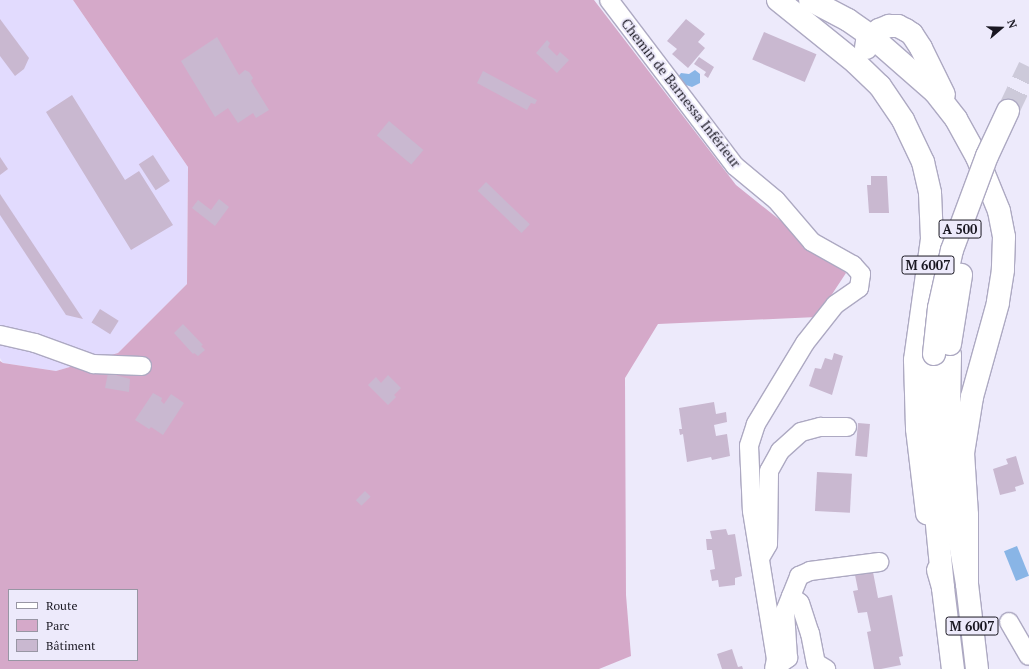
<!DOCTYPE html>
<meta charset="utf-8">
<style>
body{margin:0}
#map{position:relative;width:1029px;height:669px;overflow:hidden;background:#edeafb;font-family:"PT Serif",serif}
div>[style]{position:absolute}
[style*='--x']{left:calc(var(--x)*1px);top:calc(var(--y)*1px);width:calc(var(--w)*1px);rotate:calc(var(--a)*1deg)}
.built>*{inset:0;background:#e2dbfe}
.green>*{inset:0;background:#d5a9c9}
.water>*{inset:0;background:#89b5e6;transform-origin:0 0}
.building>*{inset:0;background:#c9b8d0;transform-origin:0 0}
.highway-tunnel>*{height:22px;margin-top:-11px;transform-origin:0;background:repeating-linear-gradient(90deg,#cdcada 0 22px,transparent 0 33px)}
.roads{filter:drop-shadow(1px 0 #ada9c2) drop-shadow(-1px 0 #ada9c2) drop-shadow(0 1px #ada9c2) drop-shadow(0 -1px #ada9c2)}
.minor>*{height:18px;margin:-9px;padding:0 9px;transform-origin:9px;border-radius:9px;background:#fff}
.major>*{height:22px;margin:-11px;padding:0 11px;transform-origin:11px;border-radius:11px;background:#fff}
.highway>*{height:22px;margin:-11px;padding:0 11px;transform-origin:11px;border-radius:11px;background:#fff}
.bridges{filter:drop-shadow(1px 0 #ada9c2) drop-shadow(-1px 0 #ada9c2) drop-shadow(0 1px #ada9c2) drop-shadow(0 -1px #ada9c2)}
.highway-bridge>*{height:22px;margin:-11px;padding:0 11px;transform-origin:11px;border-radius:11px;background:#fff}
span{translate:-50% -50%;white-space:nowrap;text-align:center;line-height:1.15;-webkit-text-stroke:4px #edeafb;paint-order:stroke}
.shield-label span{padding:1px 3px;background:#edeafb;border:1px solid;border-radius:3px;-webkit-text-stroke-width:0}
.shield-label{font-size:13px;color:#191721;font-weight:700}
.street-label{font-size:14px;color:#191721}
.legend{position:absolute;left:8px;top:589px;width:130px;height:72px;box-sizing:border-box;background:#edeafb;border:1px solid #9896a4;margin:0;padding:5px 7px;list-style:none;font-size:12px;color:#191721}
.legend li{display:flex;align-items:center;gap:8px;height:20px}
.legend b{width:20px;border:1px solid #9896a4}
.north{position:absolute;left:981px;top:8px;width:40px;height:40px;-webkit-text-stroke:3px #edeafb;paint-order:stroke;rotate:70deg;font-size:11px;font-weight:700;line-height:16px;text-align:center;color:#191721}
.north::after{content:'';display:block;margin:auto;width:14px;height:18px;background:#191721;clip-path:polygon(50% 0,100% 100%,50% 72%,0 100%)}
</style>
<div id="map">
<div class="built">
<i style="clip-path:polygon(0 0,73px 0,188px 167px,187px 284px,118px 353px,56px 371px,3px 363px,0 358px)"></i>
</div>
<div class="green">
<i style="clip-path:polygon(evenodd,73px 0,594px 0,736px 185px,846px 273px,817px 317px,658px 324px,625px 378px,626px 595px,631px 656px,599px 669px,0 669px,0 361px,3px 363px,56px 371px,118px 353px,187px 284px,188px 167px,73px 0,9px 590px,137px 590px,137px 660px,9px 660px,9px 590px)"></i>
</div>
<div class="water">
<i style="clip-path:polygon(695px 70px,700px 74px,700px 83px,692px 87px,683px 84px,678px 77px,681px 73px,689px 74px)"></i>
<i style="left:1017px;top:546px;width:32px;height:14px;rotate:68deg"></i>
</div>
<div class="building">
<i style="clip-path:polygon(0 19px,29px 58px,24px 69px,15px 76px,0 56px)"></i>
<i style="clip-path:polygon(686px 19px,705px 34px,698px 42px,705px 48px,688px 68px,672px 54px,677px 49px,667px 41px)"></i>
<i style="left:764px;top:32px;width:57px;height:30px;rotate:23deg"></i>
<i style="clip-path:polygon(217px 37px,239px 75px,245px 70px,249px 72px,253px 78px,251px 81px,269px 110px,256px 118px,253px 113px,238px 123px,228px 108px,215px 117px,181px 61px)"></i>
<i style="clip-path:polygon(547px 40px,550px 43px,548px 47px,557px 56px,560px 52px,569px 60px,557px 73px,536px 53px)"></i>
<i style="clip-path:polygon(699px 57px,714px 67px,708px 78px,704px 75px,706px 72px,694px 64px)"></i>
<i style="clip-path:polygon(483px 71px,537px 100px,535px 104px,531px 103px,527px 110px,477px 83px)"></i>
<i style="clip-path:polygon(72px 95px,125px 180px,139px 171px,173px 225px,131px 250px,46px 112px)"></i>
<i style="left:389px;top:121px;width:45px;height:19px;rotate:40deg"></i>
<i style="left:153px;top:155px;width:31px;height:17px;rotate:57deg"></i>
<i style="clip-path:polygon(0 157px,8px 169px,0 175px)"></i>
<i style="clip-path:polygon(871px 176px,887px 176px,889px 213px,869px 213px,867px 185px,871px 185px)"></i>
<i style="left:486px;top:182px;width:61px;height:12px;rotate:44deg"></i>
<i style="clip-path:polygon(0 194px,83px 319px,66px 315px,0 215px)"></i>
<i style="clip-path:polygon(219px 199px,229px 207px,215px 226px,192px 208px,198px 200px,211px 210px)"></i>
<i style="left:100px;top:309px;width:22px;height:16px;rotate:32deg"></i>
<i style="clip-path:polygon(183px 324px,203px 345px,201px 346px,205px 350px,198px 356px,194px 353px,193px 354px,174px 333px)"></i>
<i style="clip-path:polygon(834px 353px,843px 356px,832px 395px,809px 386px,815px 368px,821px 369px,825px 358px,832px 360px)"></i>
<i style="clip-path:polygon(108px 373px,130px 379px,129px 392px,105px 388px)"></i>
<i style="clip-path:polygon(388px 375px,401px 388px,394px 395px,396px 397px,388px 405px,368px 385px,376px 377px,381px 383px)"></i>
<i style="clip-path:polygon(153px 393px,162px 398px,161px 401px,164px 404px,171px 394px,184px 403px,163px 435px,151px 427px,149px 429px,135px 420px)"></i>
<i style="clip-path:polygon(714px 402px,716px 414px,726px 412px,727px 422px,714px 425px,716px 436px,727px 434px,730px 456px,712px 460px,711px 457px,687px 462px,683px 434px,680px 435px,679px 429px,682px 429px,679px 408px)"></i>
<i style="left:858px;top:423px;width:12px;height:33px;rotate:5deg"></i>
<i style="clip-path:polygon(1016px 456px,1024px 484px,1015px 487px,1016px 491px,1000px 495px,993px 469px,1008px 464px,1006px 459px)"></i>
<i style="left:817px;top:472px;width:35px;height:39px;rotate:3deg"></i>
<i style="left:365px;top:491px;width:8px;height:13px;rotate:45deg"></i>
<i style="clip-path:polygon(726px 529px,728px 535px,735px 534px,742px 576px,735px 578px,735px 585px,719px 587px,718px 580px,712px 581px,710px 570px,715px 569px,712px 550px,707px 550px,706px 539px,712px 539px,710px 531px)"></i>
<i style="clip-path:polygon(873px 572px,878px 598px,892px 595px,903px 656px,899px 657px,901px 665px,881px 669px,874px 669px,867px 632px,871px 631px,867px 612px,858px 613px,853px 591px,858px 590px,855px 575px)"></i>
<i style="clip-path:polygon(732px 649px,738px 667px,742px 666px,743px 669px,722px 669px,717px 654px)"></i>
</div>
<div class="highway-tunnel">
<i style="--x:1008;--y:111;--w:49;--a:-64.5"></i>
</div>
<div class="roads">
<div class="minor">
<i style="--x:609;--y:0;--w:208;--a:52.8"></i>
<i style="--x:735;--y:166;--w:53;--a:39.7"></i>
<i style="--x:776;--y:200;--w:55;--a:49.4"></i>
<i style="--x:812;--y:242;--w:47;--a:29.3"></i>
<i style="--x:853;--y:265;--w:12;--a:48"></i>
<i style="--x:861;--y:274;--w:14;--a:98"></i>
<i style="--x:859;--y:288;--w:29;--a:145"></i>
<i style="--x:835;--y:305;--w:48;--a:128.3"></i>
<i style="--x:805;--y:343;--w:95;--a:121.2"></i>
<i style="--x:756;--y:424;--w:23;--a:108"></i>
<i style="--x:749;--y:446;--w:65;--a:87.4"></i>
<i style="--x:752;--y:511;--w:150;--a:80.8"></i>
<i style="--x:776;--y:659;--w:10;--a:101"></i>
<i style="--x:0;--y:335;--w:36;--a:13"></i>
<i style="--x:35;--y:343;--w:62;--a:19.9"></i>
<i style="--x:93;--y:364;--w:49;--a:2.3"></i>
<i style="--x:760;--y:558;--w:16;--a:-60"></i>
<i style="--x:768;--y:544;--w:73;--a:-89.2"></i>
<i style="--x:769;--y:471;--w:23;--a:-61"></i>
<i style="--x:780;--y:451;--w:28;--a:-42"></i>
<i style="--x:801;--y:432;--w:20;--a:-15"></i>
<i style="--x:820;--y:427;--w:27;--a:0"></i>
<i style="--x:791;--y:596;--w:11;--a:38"></i>
<i style="--x:800;--y:603;--w:32;--a:72"></i>
<i style="--x:810;--y:633;--w:31;--a:79"></i>
<i style="--x:816;--y:663;--w:12;--a:31"></i>
<i style="--x:1009;--y:622;--w:39;--a:60"></i>
<i style="--x:777;--y:666;--w:14;--a:-36"></i>
<i style="--x:788;--y:658;--w:47;--a:-93.7"></i>
<i style="--x:785;--y:611;--w:38;--a:-68"></i>
<i style="--x:799;--y:576;--w:12;--a:-24"></i>
<i style="--x:810;--y:571;--w:70;--a:-7.4"></i>
</div>
<div class="major">
<i style="--x:778;--y:0;--w:100;--a:38.9"></i>
<i style="--x:856;--y:63;--w:33;--a:44"></i>
<i style="--x:880;--y:86;--w:41;--a:55.9"></i>
<i style="--x:903;--y:120;--w:47;--a:64.5"></i>
<i style="--x:923;--y:162;--w:32;--a:77"></i>
<i style="--x:930;--y:193;--w:46;--a:87.5"></i>
<i style="--x:932;--y:239;--w:122;--a:98"></i>
<i style="--x:915;--y:360;--w:69;--a:88.3"></i>
<i style="--x:917;--y:429;--w:85;--a:83.2"></i>
<i style="--x:810;--y:0;--w:43;--a:27.8"></i>
<i style="--x:848;--y:20;--w:28;--a:35"></i>
<i style="--x:871;--y:36;--w:85;--a:41.2"></i>
<i style="--x:935;--y:92;--w:34;--a:52"></i>
<i style="--x:956;--y:119;--w:43;--a:61.1"></i>
<i style="--x:977;--y:157;--w:58;--a:67.8"></i>
<i style="--x:999;--y:211;--w:26;--a:79"></i>
<i style="--x:1004;--y:237;--w:33;--a:92"></i>
<i style="--x:1003;--y:270;--w:33;--a:99"></i>
<i style="--x:998;--y:303;--w:98;--a:105.5"></i>
<i style="--x:972;--y:397;--w:57;--a:99.1"></i>
<i style="--x:963;--y:453;--w:62;--a:86.3"></i>
<i style="--x:967;--y:515;--w:69;--a:90"></i>
<i style="--x:967;--y:584;--w:86;--a:83.3"></i>
<i style="--x:866;--y:48;--w:6;--a:-81"></i>
<i style="--x:867;--y:42;--w:17;--a:-45"></i>
<i style="--x:879;--y:30;--w:11;--a:-22"></i>
<i style="--x:889;--y:26;--w:9;--a:0"></i>
<i style="--x:898;--y:26;--w:9;--a:27"></i>
<i style="--x:906;--y:30;--w:7;--a:34"></i>
<i style="--x:912;--y:34;--w:17;--a:57"></i>
<i style="--x:921;--y:48;--w:52;--a:63.9"></i>
<i style="--x:938;--y:570;--w:19;--a:74"></i>
<i style="--x:943;--y:588;--w:82;--a:83"></i>
</div>
<div class="highway">
<i style="--x:934;--y:354;--w:88;--a:91.3"></i>
<i style="--x:932;--y:442;--w:52;--a:87.8"></i>
<i style="--x:934;--y:494;--w:94;--a:84.5"></i>
<i style="--x:950;--y:355;--w:105;--a:91.1"></i>
<i style="--x:948;--y:460;--w:53;--a:82.5"></i>
<i style="--x:955;--y:513;--w:72;--a:80.4"></i>
</div>
</div>
<div class="bridges">
<div class="highway-bridge">
<i style="--x:950;--y:344;--w:70;--a:-80.9"></i>
<i style="--x:934;--y:354;--w:46;--a:-83.8"></i>
<i style="--x:939;--y:308;--w:59;--a:-77.4"></i>
<i style="--x:952;--y:250;--w:100;--a:-69.6"></i>
<i style="--x:987;--y:156;--w:50;--a:-65"></i>
</div>
</div>
<div class="shield-label">
<span style="left:960px;top:229px">A 500</span>
<span style="left:928px;top:265px">M 6007</span>
<span style="left:972px;top:626px">M 6007</span>
</div>
<div class="street-label">
<span style="left:681px;top:93px;rotate:52deg">Chemin de Barnessa Inférieur</span>
</div>
<ul class="legend">
<li><b style="height:5px;background:#fff"></b>Route</li>
<li><b style="height:11px;background:#d5a9c9"></b>Parc</li>
<li><b style="height:11px;background:#c9b8d0"></b>Bâtiment</li>
</ul>
<div class="north">N</div>
</div>
